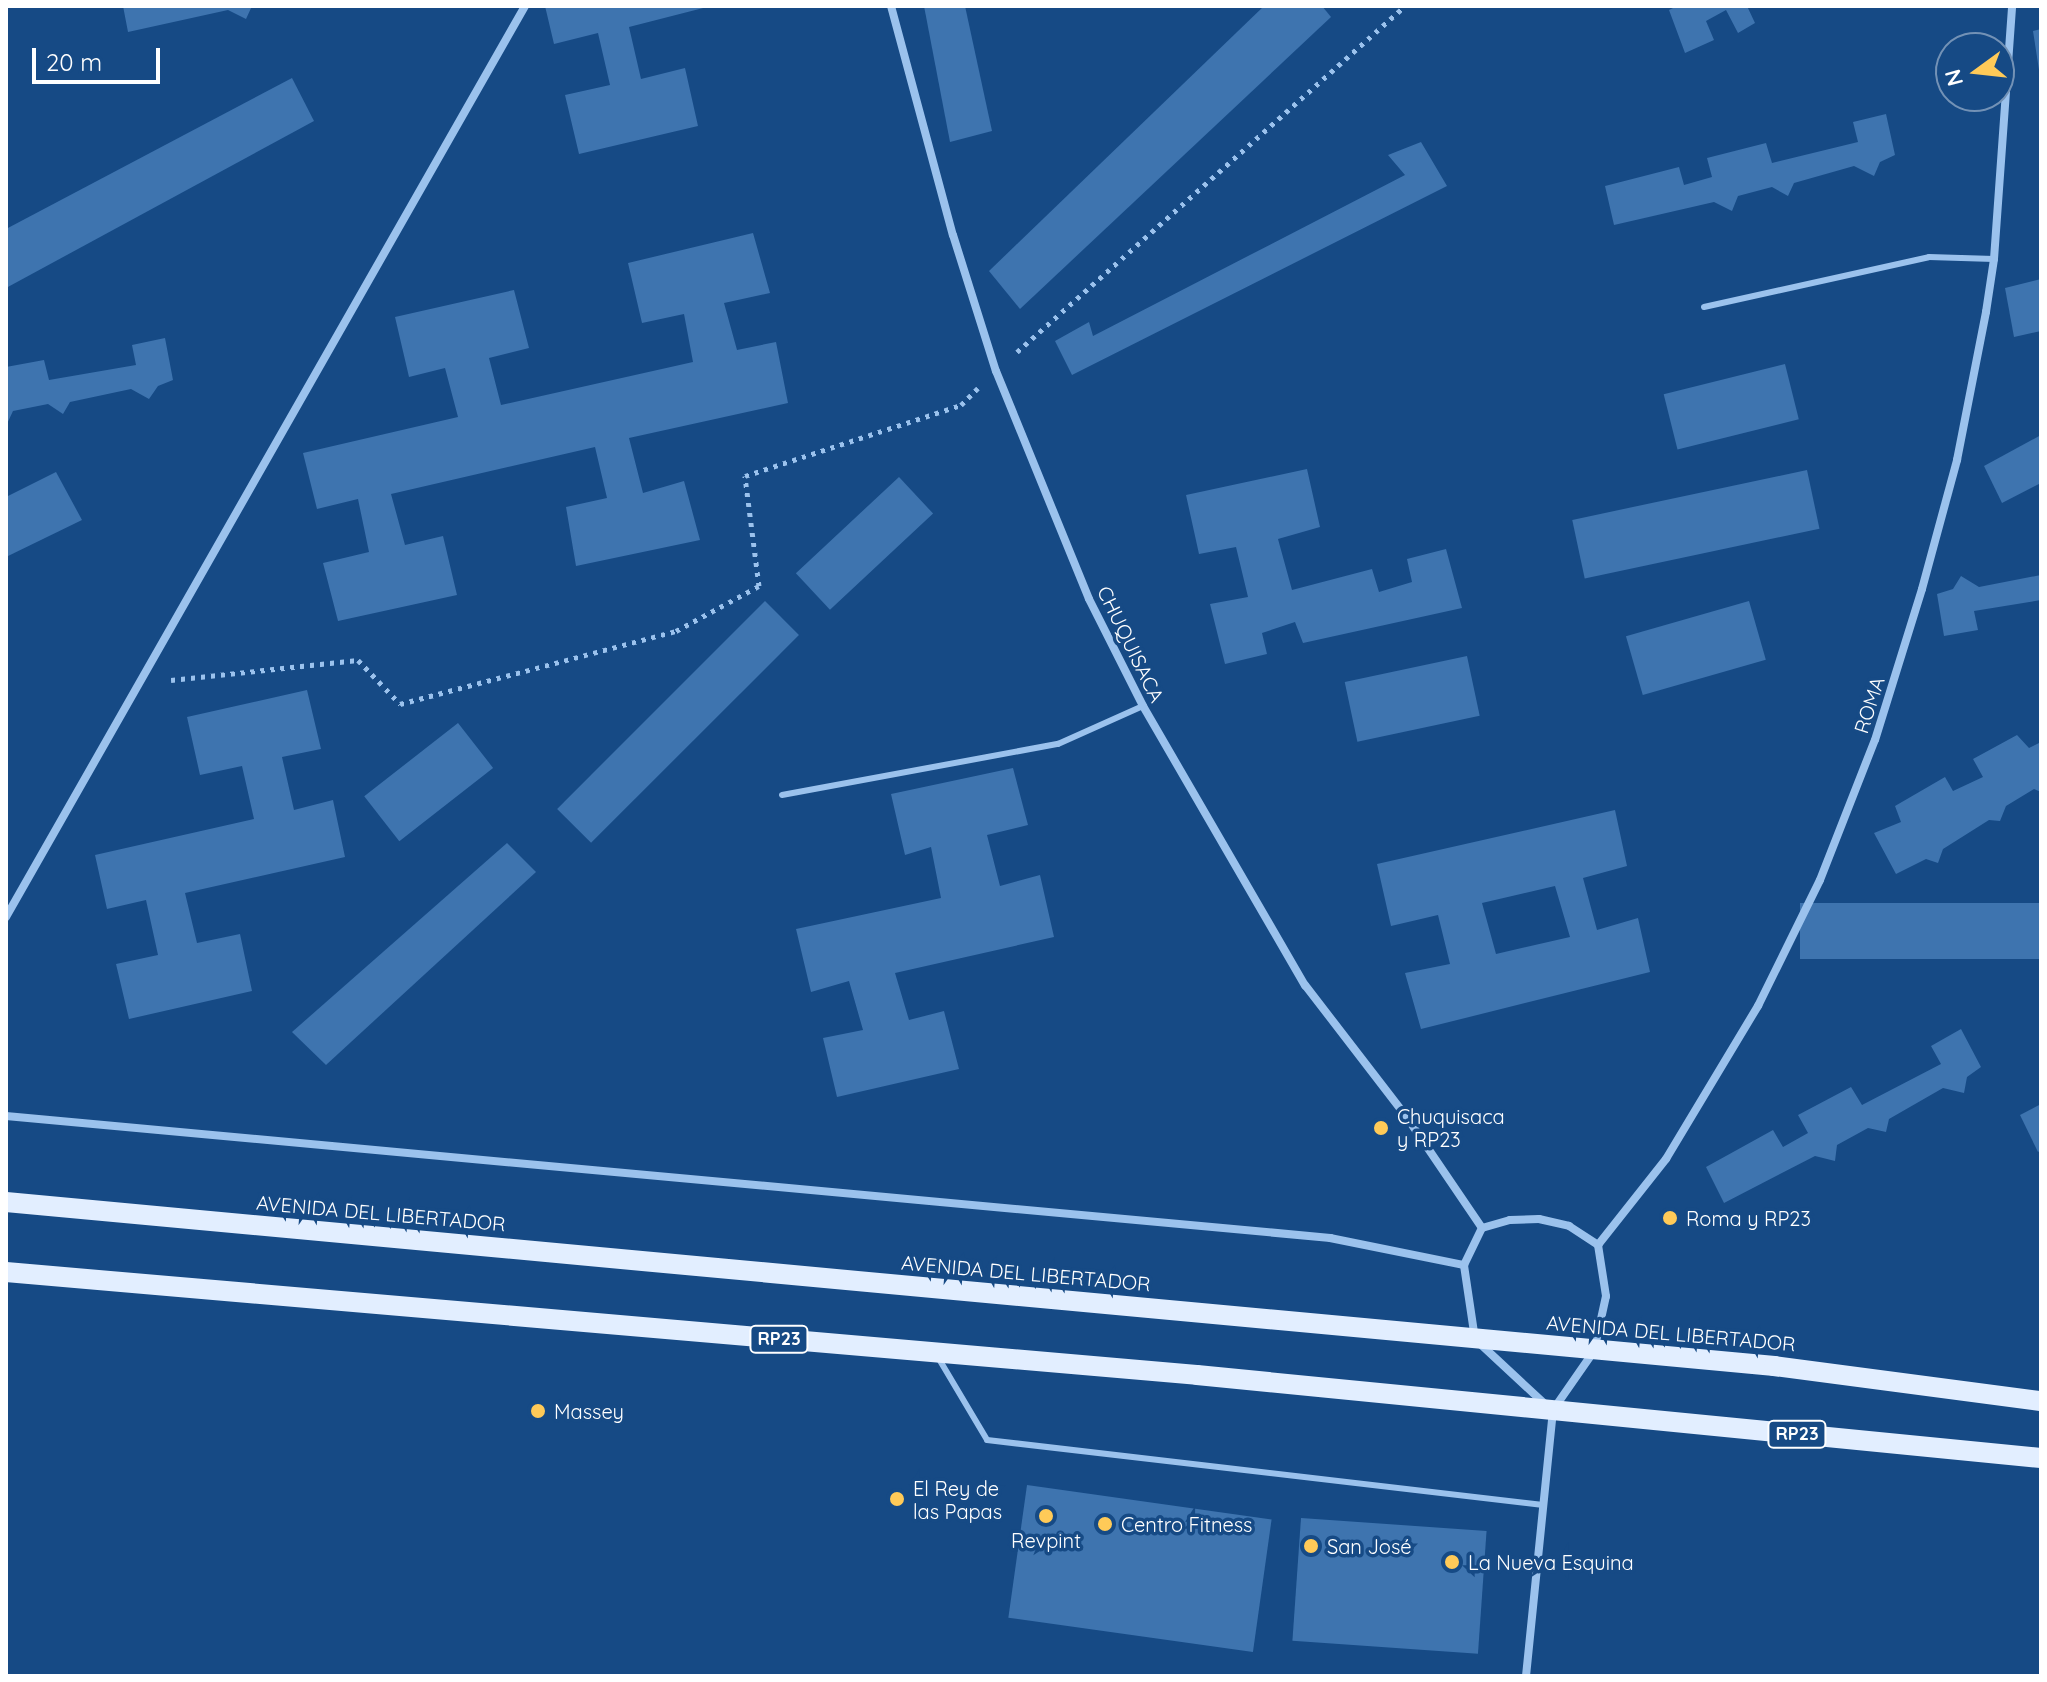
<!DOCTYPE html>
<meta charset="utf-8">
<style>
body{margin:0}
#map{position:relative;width:2047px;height:1682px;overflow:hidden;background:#164a85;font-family:Quicksand,sans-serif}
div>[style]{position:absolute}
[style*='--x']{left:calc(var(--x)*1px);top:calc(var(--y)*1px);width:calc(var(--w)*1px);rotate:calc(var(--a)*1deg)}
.building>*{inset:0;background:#3e74af;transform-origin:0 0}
.path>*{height:5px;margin-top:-2.5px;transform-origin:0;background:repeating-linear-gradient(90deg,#9bc2ed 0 4px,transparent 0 10px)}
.lane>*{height:6px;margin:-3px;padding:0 3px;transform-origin:3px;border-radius:3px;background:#9bc2ed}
.street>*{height:8px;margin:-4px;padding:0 4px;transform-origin:4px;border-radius:4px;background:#9bc2ed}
.primary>*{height:20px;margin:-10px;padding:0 10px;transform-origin:10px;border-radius:10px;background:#e2eeff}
.dots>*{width:22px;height:22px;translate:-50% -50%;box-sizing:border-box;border:4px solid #164a85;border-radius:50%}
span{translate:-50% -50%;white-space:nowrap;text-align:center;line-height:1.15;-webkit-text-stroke:7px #164a85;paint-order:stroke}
.shield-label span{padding:2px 6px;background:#164a85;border:2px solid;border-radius:6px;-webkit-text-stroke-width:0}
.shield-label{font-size:18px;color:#fff;font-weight:700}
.street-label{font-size:20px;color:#fff}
.poi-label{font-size:20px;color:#fff}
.left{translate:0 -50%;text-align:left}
.frame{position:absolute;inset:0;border:8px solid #fff;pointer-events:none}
.north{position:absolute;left:1935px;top:32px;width:80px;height:80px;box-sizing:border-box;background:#164a85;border:2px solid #7392b6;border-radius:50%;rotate:255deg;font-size:22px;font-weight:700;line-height:32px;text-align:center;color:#fff}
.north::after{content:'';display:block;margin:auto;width:28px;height:36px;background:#ffca58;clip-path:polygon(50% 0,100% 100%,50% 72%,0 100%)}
.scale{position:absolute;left:32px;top:48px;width:128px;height:36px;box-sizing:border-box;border:4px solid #fff;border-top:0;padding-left:10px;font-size:24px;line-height:28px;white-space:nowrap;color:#fff;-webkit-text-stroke:6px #164a85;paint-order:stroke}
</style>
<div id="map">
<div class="building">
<i style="clip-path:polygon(123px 6px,252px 6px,246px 19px,228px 10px,128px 32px)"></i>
<i style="clip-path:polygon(545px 6px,711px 6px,629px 27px,641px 79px,685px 68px,698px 126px,579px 154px,565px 95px,610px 85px,598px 33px,554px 44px)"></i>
<i style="clip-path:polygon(924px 6px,965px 6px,992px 131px,950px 142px)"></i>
<i style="clip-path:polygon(1264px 6px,1322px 6px,1331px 17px,1020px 309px,989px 271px)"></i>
<i style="clip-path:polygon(1677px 6px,1747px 6px,1755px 23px,1738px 33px,1726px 10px,1706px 21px,1714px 40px,1685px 53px,1669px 10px)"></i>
<i style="clip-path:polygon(2041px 29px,2041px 70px,2039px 70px,2033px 31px)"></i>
<i style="clip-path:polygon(292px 78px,314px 121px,6px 288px,6px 229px)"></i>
<i style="clip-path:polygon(1886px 114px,1895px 155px,1880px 162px,1874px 176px,1854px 166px,1794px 183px,1788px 196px,1772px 187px,1738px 196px,1732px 211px,1714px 202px,1614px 225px,1605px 186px,1679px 167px,1684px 185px,1712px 177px,1707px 158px,1766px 143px,1772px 163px,1858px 142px,1853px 122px)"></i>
<i style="clip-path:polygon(1421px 142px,1447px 186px,1072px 375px,1055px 341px,1089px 322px,1093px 336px,1405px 175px,1388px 155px)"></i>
<i style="clip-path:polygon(753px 233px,770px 293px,724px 303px,737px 350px,776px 342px,788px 403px,629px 438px,643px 493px,684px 481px,700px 540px,576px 566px,566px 507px,607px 498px,595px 447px,391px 494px,405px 545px,443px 536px,457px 595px,338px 621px,323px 563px,369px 552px,358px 499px,317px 509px,303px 453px,458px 417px,445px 368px,409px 377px,395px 317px,514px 290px,529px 348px,489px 358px,501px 405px,693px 362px,684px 314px,642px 323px,628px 263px)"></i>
<i style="clip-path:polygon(2041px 279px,2041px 331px,2014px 337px,2005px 288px)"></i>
<i style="clip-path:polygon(165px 338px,173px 380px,158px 386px,149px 399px,131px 389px,70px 402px,63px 414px,48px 404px,13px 411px,6px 426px,6px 367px,44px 360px,49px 380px,136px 365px,132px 345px)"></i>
<i style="left:1785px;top:364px;width:57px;height:125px;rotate:76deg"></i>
<i style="clip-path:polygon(2041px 435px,2041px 483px,2002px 503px,1984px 466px)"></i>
<i style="clip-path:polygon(1307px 469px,1320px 527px,1278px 539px,1292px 590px,1372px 569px,1379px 592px,1412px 582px,1407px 559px,1446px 549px,1462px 608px,1303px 643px,1295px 622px,1262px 633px,1267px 654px,1225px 664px,1210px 604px,1248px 597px,1236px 547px,1199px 554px,1186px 495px)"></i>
<i style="left:1807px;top:470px;width:60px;height:240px;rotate:78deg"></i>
<i style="clip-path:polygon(56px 472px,82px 520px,6px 557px,6px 497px)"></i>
<i style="left:899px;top:477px;width:50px;height:141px;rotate:47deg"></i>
<i style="clip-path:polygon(2041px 575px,2041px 600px,1974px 611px,1978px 630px,1944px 636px,1937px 594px,1953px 589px,1961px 576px,1979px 587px)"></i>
<i style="left:765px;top:601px;width:48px;height:294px;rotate:45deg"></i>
<i style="left:1749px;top:601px;width:61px;height:128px;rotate:74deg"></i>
<i style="left:1467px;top:656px;width:61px;height:125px;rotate:78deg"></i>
<i style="clip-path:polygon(307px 690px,321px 749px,282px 757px,294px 810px,333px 800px,345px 857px,185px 893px,197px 943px,240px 934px,252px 991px,129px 1019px,116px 964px,158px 955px,146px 900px,107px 909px,95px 855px,254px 819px,242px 766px,200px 775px,187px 717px)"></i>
<i style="left:458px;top:723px;width:57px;height:119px;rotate:52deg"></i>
<i style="clip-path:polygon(2017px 735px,2029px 748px,2041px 742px,2041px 792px,2034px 789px,2006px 806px,2000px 821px,1989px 820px,1943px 849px,1938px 863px,1926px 859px,1896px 874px,1874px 833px,1901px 822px,1895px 806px,1945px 777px,1953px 791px,1983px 777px,1973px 759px)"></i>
<i style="clip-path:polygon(1013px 768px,1028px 825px,987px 835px,1000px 886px,1040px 875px,1054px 937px,895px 973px,909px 1020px,944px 1011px,959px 1069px,837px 1097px,823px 1038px,863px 1030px,849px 981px,811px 992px,796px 929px,941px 898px,931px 847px,905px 855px,891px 794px)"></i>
<i style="clip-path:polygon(evenodd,1615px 810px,1627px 866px,1583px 878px,1597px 930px,1638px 918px,1650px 972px,1421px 1029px,1405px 973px,1450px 964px,1438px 915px,1391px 926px,1377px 864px,1615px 810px,1555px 886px,1570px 937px,1496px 954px,1482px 903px,1555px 886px)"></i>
<i style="clip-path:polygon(507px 843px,536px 872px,326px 1065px,292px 1032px)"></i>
<i style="left:2041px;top:903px;width:56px;height:241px;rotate:90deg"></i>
<i style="clip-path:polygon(1961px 1029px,1981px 1067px,1967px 1077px,1964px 1093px,1943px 1088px,1889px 1119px,1886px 1132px,1868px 1128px,1837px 1145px,1835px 1161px,1815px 1156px,1724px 1203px,1706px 1167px,1773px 1130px,1783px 1147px,1808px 1133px,1798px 1115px,1851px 1087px,1862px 1105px,1941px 1064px,1931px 1046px)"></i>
<i style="clip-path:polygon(2041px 1104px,2041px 1150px,2038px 1152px,2020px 1115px)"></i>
<i style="left:1027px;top:1485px;width:247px;height:134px;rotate:8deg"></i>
<i style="left:1301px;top:1518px;width:186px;height:123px;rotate:4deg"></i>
</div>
<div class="path">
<i style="--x:1017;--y:352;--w:520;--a:-41.73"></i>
<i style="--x:171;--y:680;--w:188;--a:-6.1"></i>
<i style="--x:358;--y:660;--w:61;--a:46.3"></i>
<i style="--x:400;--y:704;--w:285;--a:-14.8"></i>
<i style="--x:676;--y:631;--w:94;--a:-28.5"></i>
<i style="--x:759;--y:586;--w:111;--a:-97.3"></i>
<i style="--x:745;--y:476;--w:227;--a:-18.2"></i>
<i style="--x:961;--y:405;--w:24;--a:-45"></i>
</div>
<div class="lane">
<i style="--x:1704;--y:307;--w:230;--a:-12.5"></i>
<i style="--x:1929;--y:257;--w:65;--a:1.8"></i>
<i style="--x:782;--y:795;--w:281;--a:-10.5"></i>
<i style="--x:1058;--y:744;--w:93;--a:-24.1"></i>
<i style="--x:939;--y:1359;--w:94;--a:59.3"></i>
<i style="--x:987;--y:1440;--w:560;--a:6.67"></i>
</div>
<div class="street">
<i style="--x:891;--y:6;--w:237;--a:74.9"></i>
<i style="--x:953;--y:235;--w:143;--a:72.5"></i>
<i style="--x:996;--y:371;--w:246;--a:67.8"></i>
<i style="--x:1089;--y:599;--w:120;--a:63.2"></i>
<i style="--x:1143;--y:706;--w:323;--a:59.9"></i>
<i style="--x:1305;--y:985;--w:165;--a:52.4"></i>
<i style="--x:1406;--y:1116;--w:135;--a:55.8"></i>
<i style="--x:6;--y:917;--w:1048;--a:-60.33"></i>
<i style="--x:6;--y:1116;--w:1330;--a:5.26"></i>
<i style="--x:1330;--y:1238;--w:137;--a:11.4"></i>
<i style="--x:1547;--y:1406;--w:98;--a:-137.1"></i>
<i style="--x:1475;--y:1339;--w:75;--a:-98.5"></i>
<i style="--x:1464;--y:1265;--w:41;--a:-64.1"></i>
<i style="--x:1482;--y:1228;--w:29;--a:-16"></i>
<i style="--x:1510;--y:1220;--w:29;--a:-2"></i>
<i style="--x:1539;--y:1219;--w:31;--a:13"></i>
<i style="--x:1569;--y:1226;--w:35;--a:33"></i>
<i style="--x:1526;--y:1676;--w:267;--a:-84.2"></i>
<i style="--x:1553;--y:1410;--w:72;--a:-55.2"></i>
<i style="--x:1594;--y:1351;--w:56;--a:-77.7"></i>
<i style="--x:1606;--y:1296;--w:52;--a:-98.9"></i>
<i style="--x:1598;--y:1245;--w:110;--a:-51.7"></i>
<i style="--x:1666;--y:1159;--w:179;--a:-59"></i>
<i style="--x:1758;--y:1006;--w:140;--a:-63.8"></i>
<i style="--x:1820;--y:880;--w:150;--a:-68.6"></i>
<i style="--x:1875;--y:740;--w:158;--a:-72.7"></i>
<i style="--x:1922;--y:589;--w:134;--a:-74.8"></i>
<i style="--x:1957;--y:460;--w:151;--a:-78.9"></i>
<i style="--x:1986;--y:312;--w:54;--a:-81.4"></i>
<i style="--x:1994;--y:259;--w:254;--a:-85.9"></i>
</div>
<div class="primary">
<i style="--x:6;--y:1202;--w:1776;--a:5.3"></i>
<i style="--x:1774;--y:1366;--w:269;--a:7.5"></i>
<i style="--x:6;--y:1272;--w:1195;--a:4.94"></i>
<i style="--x:1197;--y:1375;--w:848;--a:5.62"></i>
</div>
<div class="dots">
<i style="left:1381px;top:1128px;background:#ffca58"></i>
<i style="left:1670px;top:1218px;background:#ffca58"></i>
<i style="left:538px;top:1411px;background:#ffca58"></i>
<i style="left:897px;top:1499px;background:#ffca58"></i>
<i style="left:1046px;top:1516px;background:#ffca58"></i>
<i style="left:1105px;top:1524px;background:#ffca58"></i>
<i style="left:1311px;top:1546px;background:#ffca58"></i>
<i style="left:1452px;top:1562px;background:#ffca58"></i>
</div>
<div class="shield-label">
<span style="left:779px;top:1339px">RP23</span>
<span style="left:1797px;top:1434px">RP23</span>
</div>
<div class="street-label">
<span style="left:1131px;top:644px;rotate:64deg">CHUQUISACA</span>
<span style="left:1869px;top:705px;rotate:-72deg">ROMA</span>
<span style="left:381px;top:1213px;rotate:5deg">AVENIDA DEL LIBERTADOR</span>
<span style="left:1026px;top:1273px;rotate:5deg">AVENIDA DEL LIBERTADOR</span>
<span style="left:1671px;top:1333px;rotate:5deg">AVENIDA DEL LIBERTADOR</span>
</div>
<div class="poi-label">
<span class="left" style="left:1397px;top:1128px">Chuquisaca<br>y RP23</span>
<span class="left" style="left:1686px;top:1218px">Roma y RP23</span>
<span class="left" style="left:554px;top:1411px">Massey</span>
<span class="left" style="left:913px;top:1500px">El Rey de<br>las Papas</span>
<span class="left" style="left:1121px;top:1524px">Centro Fitness</span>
<span style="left:1046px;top:1540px">Revpint</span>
<span class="left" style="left:1327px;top:1546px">San José</span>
<span class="left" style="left:1468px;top:1562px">La Nueva Esquina</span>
</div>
<div class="frame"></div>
<div class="north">N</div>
<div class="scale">20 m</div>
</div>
